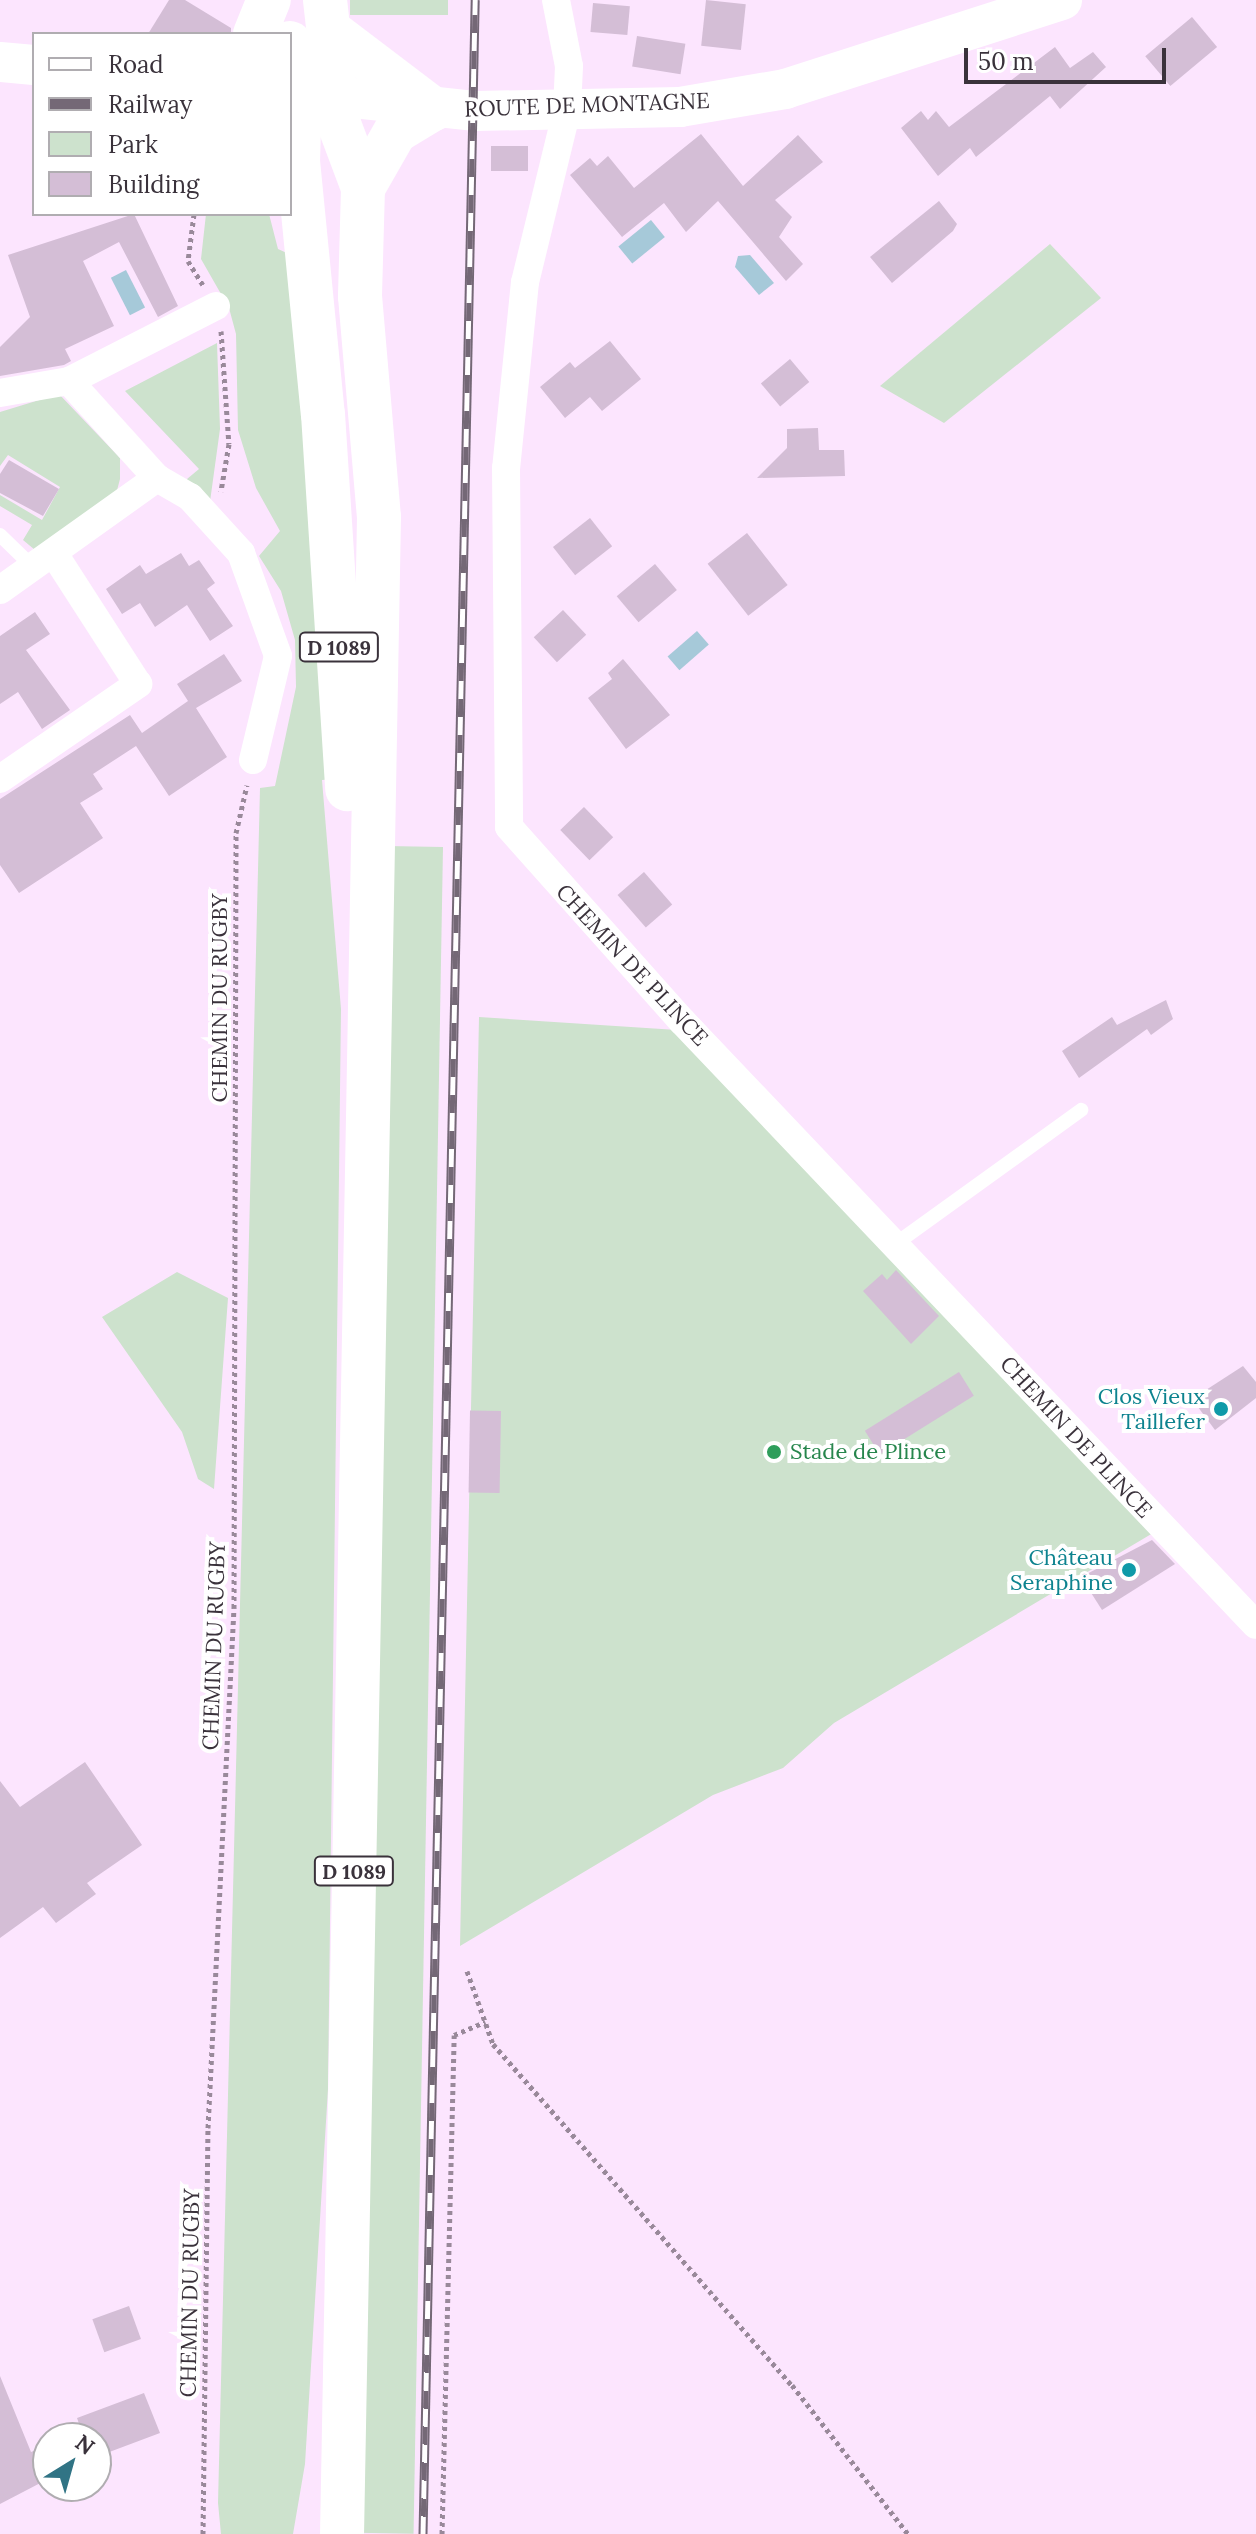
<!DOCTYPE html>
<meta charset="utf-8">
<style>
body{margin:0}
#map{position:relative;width:1256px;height:2534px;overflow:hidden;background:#fce5fe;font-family:Lora,serif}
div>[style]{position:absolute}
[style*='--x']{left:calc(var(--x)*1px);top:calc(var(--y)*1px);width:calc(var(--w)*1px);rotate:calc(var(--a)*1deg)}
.green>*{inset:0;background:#cde2cd;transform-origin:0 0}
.water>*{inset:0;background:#a6c9d9;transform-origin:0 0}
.building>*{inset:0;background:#d4bed6;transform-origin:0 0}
.path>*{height:5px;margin-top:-2.5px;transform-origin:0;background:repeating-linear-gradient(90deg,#99899a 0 4px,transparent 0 8px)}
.service>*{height:14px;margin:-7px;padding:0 7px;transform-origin:7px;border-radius:7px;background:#fff}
.minor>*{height:28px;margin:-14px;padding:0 14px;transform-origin:14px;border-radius:14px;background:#fff}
.secondary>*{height:40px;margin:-20px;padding:0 20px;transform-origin:20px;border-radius:20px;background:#fff}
.primary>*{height:44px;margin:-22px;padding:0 22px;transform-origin:22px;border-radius:22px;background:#fff}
.rail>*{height:9px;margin-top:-4.5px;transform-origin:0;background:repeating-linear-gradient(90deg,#fff 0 18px,#746876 0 36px);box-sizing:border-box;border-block:2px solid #746876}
.dots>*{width:22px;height:22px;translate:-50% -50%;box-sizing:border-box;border:4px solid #fff;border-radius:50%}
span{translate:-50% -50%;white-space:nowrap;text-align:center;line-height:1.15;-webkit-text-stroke:8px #fff;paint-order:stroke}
.shield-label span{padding:2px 6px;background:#fff;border:2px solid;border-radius:6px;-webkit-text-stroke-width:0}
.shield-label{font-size:20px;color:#3a323b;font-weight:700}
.street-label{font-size:22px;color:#3a323b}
.culture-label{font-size:22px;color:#0d838f}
.right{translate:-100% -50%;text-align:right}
.leisure-label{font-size:22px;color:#27864d}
.left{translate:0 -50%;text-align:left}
.legend{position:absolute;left:32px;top:32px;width:260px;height:184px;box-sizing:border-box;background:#fff;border:2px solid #b0adb1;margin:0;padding:10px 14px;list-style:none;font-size:24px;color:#3a323b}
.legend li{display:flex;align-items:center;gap:16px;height:40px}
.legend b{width:40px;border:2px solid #b0adb1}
.north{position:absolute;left:32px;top:2422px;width:80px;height:80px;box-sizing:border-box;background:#fff;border:2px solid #b0adb1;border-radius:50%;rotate:37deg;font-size:22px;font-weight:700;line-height:32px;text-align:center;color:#3a323b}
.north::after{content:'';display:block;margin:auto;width:28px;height:36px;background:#317485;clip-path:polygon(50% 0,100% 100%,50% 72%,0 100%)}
.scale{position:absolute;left:964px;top:48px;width:202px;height:36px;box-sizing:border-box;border:4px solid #3a323b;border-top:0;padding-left:10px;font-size:24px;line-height:28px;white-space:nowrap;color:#3a323b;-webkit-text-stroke:6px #fff;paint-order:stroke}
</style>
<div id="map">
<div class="green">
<i style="left:350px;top:0;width:98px;height:15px"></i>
<i style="clip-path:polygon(206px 214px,269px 214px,278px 249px,298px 258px,334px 779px,322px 780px,341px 1009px,328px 2089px,305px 2464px,293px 2534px,221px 2534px,218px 2503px,260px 788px,275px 786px,296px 687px,295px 640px,281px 591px,259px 556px,280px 531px,256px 488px,238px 430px,236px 334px,229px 308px,201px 259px)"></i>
<i style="clip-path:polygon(1050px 244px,1101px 298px,944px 423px,880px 386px)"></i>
<i style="clip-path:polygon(217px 343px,220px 429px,209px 509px,181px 484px,199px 469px,125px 391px)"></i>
<i style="clip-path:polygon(59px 394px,120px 458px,120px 479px,115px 498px,35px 550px,23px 540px,32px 525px,0 506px,0 495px,42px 520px,60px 487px,8px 455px,0 466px,0 412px)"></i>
<i style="left:443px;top:847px;width:1687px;height:56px;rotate:91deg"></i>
<i style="clip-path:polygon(479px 1017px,677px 1030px,1153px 1533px,834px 1723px,783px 1768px,713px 1795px,460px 1946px)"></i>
<i style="clip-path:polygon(177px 1272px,228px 1298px,214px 1489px,198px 1479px,182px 1432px,102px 1317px)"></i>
</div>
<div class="water">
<i style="left:651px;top:220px;width:22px;height:42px;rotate:51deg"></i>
<i style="clip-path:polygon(750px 255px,774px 283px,759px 295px,735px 267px,738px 256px)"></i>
<i style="left:126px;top:270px;width:42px;height:17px;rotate:63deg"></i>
<i style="left:697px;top:631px;width:18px;height:39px;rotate:49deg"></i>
</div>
<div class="building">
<i style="clip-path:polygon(169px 0,185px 0,231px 28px,231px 34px,148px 34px)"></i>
<i style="left:706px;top:0;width:40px;height:46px;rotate:6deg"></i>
<i style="left:593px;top:3px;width:37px;height:29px;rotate:5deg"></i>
<i style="left:1192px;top:17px;width:39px;height:61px;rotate:50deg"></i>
<i style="left:637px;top:36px;width:49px;height:31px;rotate:9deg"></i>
<i style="clip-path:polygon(1055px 47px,1070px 68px,1093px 52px,1106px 67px,1060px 109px,1050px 96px,976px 157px,970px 148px,938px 176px,901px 128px,921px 111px,928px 120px,936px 111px,949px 127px)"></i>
<i style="clip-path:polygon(701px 134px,743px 186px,798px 135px,823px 162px,775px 200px,792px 217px,779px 237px,803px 264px,786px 281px,718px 201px,686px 232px,664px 203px,622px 237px,570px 175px,590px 158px,597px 166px,608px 156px,634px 188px)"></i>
<i style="left:528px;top:146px;width:25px;height:37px;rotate:90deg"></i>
<i style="clip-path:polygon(939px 201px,957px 224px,953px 231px,892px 283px,870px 257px)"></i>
<i style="clip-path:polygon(134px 214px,178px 306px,158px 317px,119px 242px,83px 261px,114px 326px,65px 349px,71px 361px,64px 365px,0 376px,0 347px,30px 317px,8px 255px)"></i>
<i style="clip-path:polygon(610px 341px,641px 379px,602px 411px,590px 397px,565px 418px,540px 387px,570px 362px,575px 368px)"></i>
<i style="left:790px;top:359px;width:30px;height:38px;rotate:50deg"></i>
<i style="clip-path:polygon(818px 428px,819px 450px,844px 450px,845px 476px,757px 478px,787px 448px,787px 429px)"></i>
<i style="clip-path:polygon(9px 460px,59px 489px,43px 516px,0 493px,0 474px)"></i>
<i style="left:590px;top:518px;width:36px;height:47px;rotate:52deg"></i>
<i style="left:747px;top:533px;width:66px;height:50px;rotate:52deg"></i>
<i style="clip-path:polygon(181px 553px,189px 566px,199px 560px,215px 583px,207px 589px,233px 626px,210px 641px,187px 605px,155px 627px,140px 603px,122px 614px,106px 589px,140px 565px,146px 574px)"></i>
<i style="left:655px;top:564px;width:34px;height:50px;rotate:50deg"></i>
<i style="left:563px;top:610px;width:34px;height:40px;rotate:47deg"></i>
<i style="clip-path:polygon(35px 612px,50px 634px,26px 650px,70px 710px,42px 729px,18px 692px,0 704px,0 636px)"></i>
<i style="clip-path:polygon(224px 654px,242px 681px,196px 708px,227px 757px,169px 796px,136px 746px,93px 774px,103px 789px,80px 803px,103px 838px,19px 893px,0 865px,0 799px,130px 715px,142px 733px,188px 701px,177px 684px)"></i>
<i style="clip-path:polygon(623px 659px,670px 715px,626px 749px,588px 698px,612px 679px,608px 673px)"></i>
<i style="left:584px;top:807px;width:42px;height:33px;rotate:46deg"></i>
<i style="left:644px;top:872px;width:43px;height:35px;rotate:49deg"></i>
<i style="clip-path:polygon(1166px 1000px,1173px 1019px,1151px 1035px,1147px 1029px,1079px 1078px,1062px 1051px,1112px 1017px,1117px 1025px)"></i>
<i style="clip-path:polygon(896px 1270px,939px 1316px,911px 1344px,863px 1291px,882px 1274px,887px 1280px)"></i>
<i style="clip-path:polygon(1243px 1366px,1256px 1382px,1256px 1398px,1215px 1430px,1192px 1399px)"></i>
<i style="left:959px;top:1372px;width:28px;height:111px;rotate:58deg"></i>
<i style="left:501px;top:1411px;width:82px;height:31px;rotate:91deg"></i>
<i style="clip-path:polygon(1152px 1540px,1175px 1564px,1102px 1610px,1081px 1577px)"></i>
<i style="clip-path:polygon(85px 1762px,142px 1845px,87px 1883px,96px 1894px,56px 1923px,43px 1907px,0 1938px,0 1781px,20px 1807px)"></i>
<i style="left:129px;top:2306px;width:35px;height:39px;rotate:70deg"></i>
<i style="clip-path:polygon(0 2376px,31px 2452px,36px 2450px,48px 2479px,0 2504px)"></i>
<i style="clip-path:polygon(144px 2393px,160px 2433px,96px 2457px,96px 2438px,84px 2438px,77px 2418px)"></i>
</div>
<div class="path">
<i style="--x:194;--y:214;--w:47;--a:97.3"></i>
<i style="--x:188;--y:261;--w:28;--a:58"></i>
<i style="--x:221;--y:331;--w:113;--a:86"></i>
<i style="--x:229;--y:444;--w:48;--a:99.7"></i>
<i style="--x:467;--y:1971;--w:77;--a:70.4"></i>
<i style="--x:493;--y:2044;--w:454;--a:48.8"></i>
<i style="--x:792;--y:2385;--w:189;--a:52.1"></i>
<i style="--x:203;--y:2534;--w:406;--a:-89.3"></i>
<i style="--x:208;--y:2128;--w:521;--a:-87.14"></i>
<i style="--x:234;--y:1608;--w:775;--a:-89.85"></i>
<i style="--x:236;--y:833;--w:49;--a:-77.1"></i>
<i style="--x:442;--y:2534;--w:499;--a:-88.6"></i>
<i style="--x:454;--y:2035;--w:34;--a:-23"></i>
</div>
<div class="service">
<i style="--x:0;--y:535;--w:47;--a:44.1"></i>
<i style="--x:894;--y:1245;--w:231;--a:-35.8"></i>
</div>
<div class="minor">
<i style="--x:556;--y:0;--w:67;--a:78.9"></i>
<i style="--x:569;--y:66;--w:44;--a:92.6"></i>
<i style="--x:567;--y:110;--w:177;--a:103.7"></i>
<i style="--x:525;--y:282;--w:187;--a:95.8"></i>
<i style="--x:506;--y:468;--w:359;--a:89.5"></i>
<i style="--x:509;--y:827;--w:260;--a:48.3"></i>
<i style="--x:682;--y:1021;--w:833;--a:46.46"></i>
<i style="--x:69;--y:381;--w:131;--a:47.8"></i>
<i style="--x:157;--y:478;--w:38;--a:30"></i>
<i style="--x:190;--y:497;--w:76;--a:47.7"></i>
<i style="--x:241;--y:553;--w:109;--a:70.2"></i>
<i style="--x:278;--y:656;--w:107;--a:103.5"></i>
<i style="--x:0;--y:393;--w:70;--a:-9.9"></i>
<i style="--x:69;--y:381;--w:165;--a:-27"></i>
<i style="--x:0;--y:590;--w:193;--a:-35.5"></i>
<i style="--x:0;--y:779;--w:168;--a:-34.5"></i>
<i style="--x:138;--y:684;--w:153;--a:-122.8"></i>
</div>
<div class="secondary">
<i style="--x:0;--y:62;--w:34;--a:5"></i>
<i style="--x:307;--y:93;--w:170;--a:6.1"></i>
<i style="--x:476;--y:111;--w:204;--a:-1.1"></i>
<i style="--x:680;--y:107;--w:107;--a:-9.7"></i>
<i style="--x:785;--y:89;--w:291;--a:-17.8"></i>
</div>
<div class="primary">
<i style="--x:325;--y:0;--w:125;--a:83.6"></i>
<i style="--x:339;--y:124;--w:68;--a:69.4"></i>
<i style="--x:363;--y:188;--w:108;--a:91.6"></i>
<i style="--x:360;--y:296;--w:222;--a:85.1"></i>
<i style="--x:379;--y:517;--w:2017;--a:91.05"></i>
<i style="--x:329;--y:30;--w:131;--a:37.2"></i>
<i style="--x:433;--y:109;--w:44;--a:148.8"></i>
<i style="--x:395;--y:132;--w:64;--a:119.7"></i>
<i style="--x:255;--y:34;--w:37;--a:-68"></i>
<i style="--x:290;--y:43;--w:49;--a:78.2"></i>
<i style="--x:300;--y:91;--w:70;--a:91.6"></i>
<i style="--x:298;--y:161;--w:254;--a:84.4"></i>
<i style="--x:323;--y:414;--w:376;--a:86.3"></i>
</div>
<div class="rail">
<i style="--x:423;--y:2534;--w:2535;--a:-88.82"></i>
</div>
<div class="dots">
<i style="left:1221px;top:1409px;background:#0f9aa8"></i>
<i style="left:774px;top:1452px;background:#2e9e5b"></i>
<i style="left:1129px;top:1570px;background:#0f9aa8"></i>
</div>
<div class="shield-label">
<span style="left:339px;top:647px">D 1089</span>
<span style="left:354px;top:1871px">D 1089</span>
</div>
<div class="street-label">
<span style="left:587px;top:105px;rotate:-2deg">ROUTE DE MONTAGNE</span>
<span style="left:632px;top:965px;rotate:47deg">CHEMIN DE PLINCE</span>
<span style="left:220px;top:998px;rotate:-90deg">CHEMIN DU RUGBY</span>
<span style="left:1076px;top:1437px;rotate:47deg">CHEMIN DE PLINCE</span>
<span style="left:214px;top:1646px;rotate:-88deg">CHEMIN DU RUGBY</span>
<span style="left:190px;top:2293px;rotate:-89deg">CHEMIN DU RUGBY</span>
</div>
<div class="culture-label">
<span class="right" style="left:1205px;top:1409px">Clos Vieux<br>Taillefer</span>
<span class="right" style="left:1113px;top:1570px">Château<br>Seraphine</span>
</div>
<div class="leisure-label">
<span class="left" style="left:790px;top:1452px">Stade de Plince</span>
</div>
<ul class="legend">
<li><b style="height:10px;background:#fff"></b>Road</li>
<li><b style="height:10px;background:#746876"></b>Railway</li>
<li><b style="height:22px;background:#cde2cd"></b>Park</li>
<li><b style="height:22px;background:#d4bed6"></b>Building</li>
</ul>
<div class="north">N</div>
<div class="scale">50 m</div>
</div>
